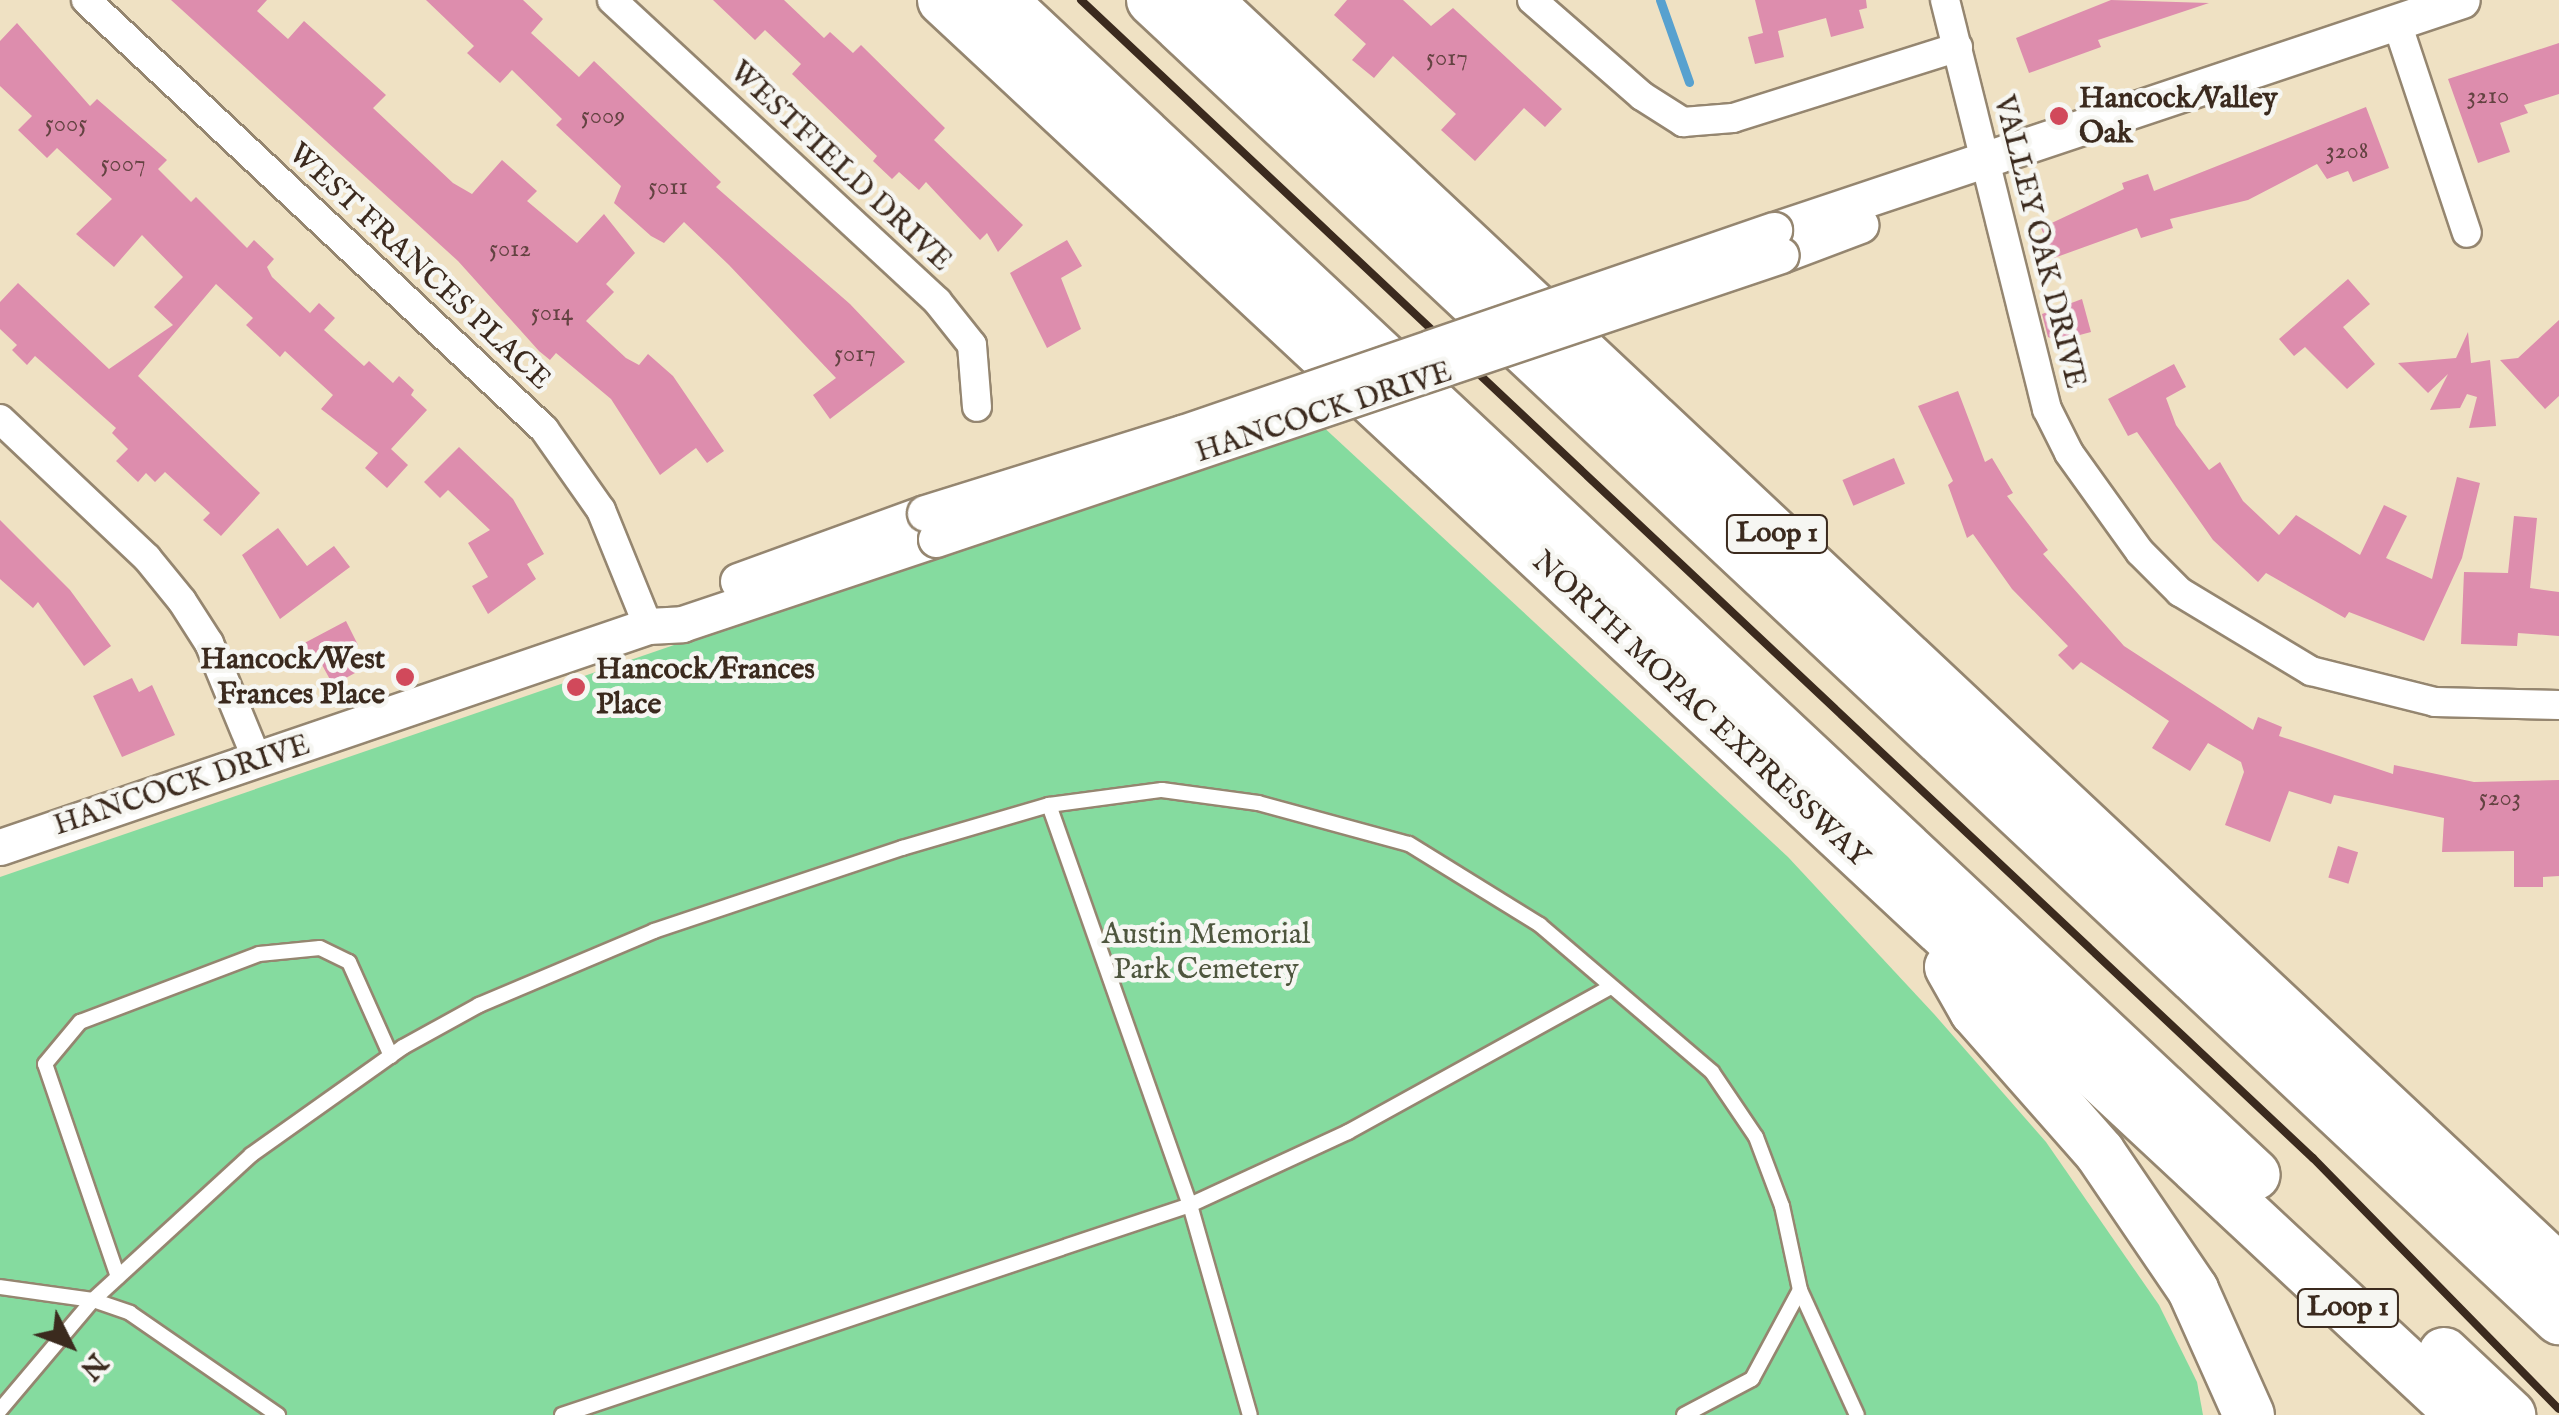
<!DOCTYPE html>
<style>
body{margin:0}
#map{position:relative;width:2559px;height:1415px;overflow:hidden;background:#efe1c3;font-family:"IM FELL English",serif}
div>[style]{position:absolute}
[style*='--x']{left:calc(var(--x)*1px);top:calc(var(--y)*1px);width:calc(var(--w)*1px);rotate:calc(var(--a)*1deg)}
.green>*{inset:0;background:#85db9f}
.stream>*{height:9px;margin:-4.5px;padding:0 4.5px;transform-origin:4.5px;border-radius:4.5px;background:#58a1cf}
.building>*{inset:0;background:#dd8dad;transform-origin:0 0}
.roads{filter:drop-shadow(2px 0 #958670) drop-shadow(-2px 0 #958670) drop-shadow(0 2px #958670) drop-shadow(0 -2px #958670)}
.service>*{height:14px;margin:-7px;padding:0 7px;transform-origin:7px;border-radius:7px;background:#fff}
.minor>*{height:28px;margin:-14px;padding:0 14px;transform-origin:14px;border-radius:14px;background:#fff}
.tertiary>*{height:35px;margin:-17.5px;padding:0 17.5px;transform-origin:17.5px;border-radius:17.5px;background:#fff}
.motorway>*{height:50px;margin:-25px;padding:0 25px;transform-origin:25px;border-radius:25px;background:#fff}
.rail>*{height:8px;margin:-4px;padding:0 4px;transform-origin:4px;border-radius:4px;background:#3b2a1e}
.bridges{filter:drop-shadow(2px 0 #958670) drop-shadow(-2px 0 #958670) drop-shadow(0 2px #958670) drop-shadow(0 -2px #958670)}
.tertiary-bridge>*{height:35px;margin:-17.5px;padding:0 17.5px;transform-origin:17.5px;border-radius:17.5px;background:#fff}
.dots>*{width:28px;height:28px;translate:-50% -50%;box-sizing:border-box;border:5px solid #f6f6f2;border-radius:50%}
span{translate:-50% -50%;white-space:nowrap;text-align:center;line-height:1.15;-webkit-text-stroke:9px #f6f6f2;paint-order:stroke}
.number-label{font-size:25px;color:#644342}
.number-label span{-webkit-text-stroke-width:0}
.shield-label span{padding:2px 8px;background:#f6f6f2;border:2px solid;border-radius:8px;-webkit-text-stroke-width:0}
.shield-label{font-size:28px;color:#3b2a1e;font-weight:700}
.poi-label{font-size:30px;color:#3b2a1e;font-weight:700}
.left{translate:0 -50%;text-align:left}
.right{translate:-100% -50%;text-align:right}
.street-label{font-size:30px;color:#3b2a1e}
.park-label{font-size:30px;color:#4e563e}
.north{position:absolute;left:20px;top:1295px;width:100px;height:100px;-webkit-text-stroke:8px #f6f6f2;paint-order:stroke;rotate:132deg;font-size:28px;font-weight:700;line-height:40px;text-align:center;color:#3b2a1e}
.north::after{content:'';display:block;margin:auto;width:35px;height:45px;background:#3b2a1e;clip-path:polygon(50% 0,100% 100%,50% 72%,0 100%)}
</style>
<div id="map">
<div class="green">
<i style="clip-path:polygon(1319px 423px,1788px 857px,1934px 1014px,2046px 1142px,2159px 1305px,2197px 1382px,2203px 1415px,0 1415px,0 877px)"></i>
</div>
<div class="stream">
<i style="--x:1660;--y:0;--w:87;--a:70.5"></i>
</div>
<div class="building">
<i style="clip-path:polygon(171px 0,267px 0,257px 11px,288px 39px,304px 21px,386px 95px,373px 108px,453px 183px,472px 194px,502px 160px,537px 191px,527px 201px,577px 243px,604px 214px,635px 253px,606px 284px,614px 292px,586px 321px,626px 358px,639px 365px,648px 354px,673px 376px,724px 451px,707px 463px,696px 448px,660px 475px,611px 399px,556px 353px,550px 360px,539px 351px,458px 261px)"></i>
<i style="clip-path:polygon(426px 0,523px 0,543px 19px,531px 33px,579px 77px,594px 61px,721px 182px,716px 187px,850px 304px,905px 362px,830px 419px,813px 395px,836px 378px,729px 265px,684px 222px,664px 243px,651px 236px,614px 203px,621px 186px,556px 125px,562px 119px,512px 70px,500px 83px,467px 53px,474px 46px)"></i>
<i style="clip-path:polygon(713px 0,784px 0,824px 38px,830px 32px,853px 53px,861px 45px,945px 128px,934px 140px,1023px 225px,998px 252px,987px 233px,980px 240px,926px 182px,919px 190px,899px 172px,892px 179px,873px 161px,877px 156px,792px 74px,801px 64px,765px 30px,755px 40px)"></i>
<i style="clip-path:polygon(1347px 0,1403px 0,1431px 26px,1453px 8px,1562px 109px,1545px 127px,1524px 108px,1475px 161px,1441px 130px,1456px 114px,1393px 56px,1374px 78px,1352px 60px,1366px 44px,1334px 15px)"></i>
<i style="clip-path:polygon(1755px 0,1866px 0,1867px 8px,1859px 10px,1864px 28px,1831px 37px,1826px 18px,1778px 31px,1784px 57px,1755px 64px,1748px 37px,1763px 33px)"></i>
<i style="clip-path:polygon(2111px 0,2209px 3px,2098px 40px,2101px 47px,2029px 73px,2016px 38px)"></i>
<i style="clip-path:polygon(17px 23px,90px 106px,97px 99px,167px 160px,158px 169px,191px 202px,196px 197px,247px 248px,254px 240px,274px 259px,267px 267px,272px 277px,310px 313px,319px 303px,335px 318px,324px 330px,364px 366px,369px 361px,393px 383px,399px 376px,414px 390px,411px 395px,427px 410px,391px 449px,408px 465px,387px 488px,365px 468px,378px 453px,321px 409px,333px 395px,285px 351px,280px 357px,246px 325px,253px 318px,216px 284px,138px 376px,260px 493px,221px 536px,203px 520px,210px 513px,165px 472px,155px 482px,146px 473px,138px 482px,116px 461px,128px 449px,112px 433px,116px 428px,35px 356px,27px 365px,12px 350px,17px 345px,0 329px,0 302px,18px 283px,109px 369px,173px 325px,154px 307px,183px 277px,142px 235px,114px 267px,76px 234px,112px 199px,57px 148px,47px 158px,18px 130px,32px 116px,0 86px,0 41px)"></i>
<i style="clip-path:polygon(2559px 43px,2559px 94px,2524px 105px,2528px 113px,2500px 123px,2510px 152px,2478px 163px,2448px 79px)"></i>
<i style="clip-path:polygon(2366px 107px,2389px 168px,2353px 182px,2348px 171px,2327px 179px,2317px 164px,2248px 200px,2170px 219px,2173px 228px,2141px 238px,2137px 228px,2054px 258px,2041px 228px,2124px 189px,2122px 183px,2148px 174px,2154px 191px)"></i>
<i style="clip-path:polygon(1067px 240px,1082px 266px,1061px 278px,1081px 329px,1047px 348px,1010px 273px)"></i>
<i style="clip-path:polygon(2348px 279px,2370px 304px,2343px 327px,2375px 364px,2347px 389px,2305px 347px,2294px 356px,2279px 339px)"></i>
<i style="clip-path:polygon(2082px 299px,2091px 332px,2057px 341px,2048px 337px,2042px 314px)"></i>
<i style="clip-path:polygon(2559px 320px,2559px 396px,2545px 409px,2500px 360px,2518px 358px)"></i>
<i style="clip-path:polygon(2468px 332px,2471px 363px,2490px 360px,2496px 426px,2469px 428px,2477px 397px,2467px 394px,2460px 408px,2430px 410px,2448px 374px,2428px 393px,2398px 363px,2456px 358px)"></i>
<i style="clip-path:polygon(2174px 364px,2186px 387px,2166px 398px,2176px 425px,2209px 470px,2220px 462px,2243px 501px,2279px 535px,2296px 515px,2360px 555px,2384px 505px,2407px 516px,2386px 558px,2432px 579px,2457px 477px,2480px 483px,2462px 558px,2424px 641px,2349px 612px,2345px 618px,2266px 573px,2258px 582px,2213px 540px,2137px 432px,2128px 436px,2108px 399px)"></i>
<i style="clip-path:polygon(1958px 391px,1985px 462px,1992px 458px,2013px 493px,2007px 496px,2048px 550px,2043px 554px,2124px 646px,2253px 730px,2258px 717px,2282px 727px,2279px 736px,2393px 774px,2394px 765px,2474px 782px,2559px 780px,2559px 876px,2543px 877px,2543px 887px,2514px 887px,2514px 851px,2442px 852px,2444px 818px,2334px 795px,2331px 804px,2289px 791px,2270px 842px,2225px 825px,2244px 772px,2241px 762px,2208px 743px,2190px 771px,2152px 748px,2169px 721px,2081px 662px,2073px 670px,2058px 655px,2068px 646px,2012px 589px,1973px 534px,1967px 538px,1948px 485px,1953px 481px,1918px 406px)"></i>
<i style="clip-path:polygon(459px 447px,513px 499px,544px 554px,527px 564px,536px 579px,488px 614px,472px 586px,488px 577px,468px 543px,490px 530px,448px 490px,440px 498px,424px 482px)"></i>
<i style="left:1894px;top:458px;width:28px;height:56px;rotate:67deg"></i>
<i style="clip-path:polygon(2514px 516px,2537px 518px,2530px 588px,2559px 592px,2559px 636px,2518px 633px,2517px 646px,2461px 644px,2464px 572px,2508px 573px)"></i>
<i style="clip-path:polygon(0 520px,70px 590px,111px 646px,84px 666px,38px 602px,33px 608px,0 579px)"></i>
<i style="clip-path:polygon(278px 528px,307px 566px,334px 546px,350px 567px,280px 619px,242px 555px)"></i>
<i style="clip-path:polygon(346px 621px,358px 645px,348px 650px,355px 673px,333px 685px,321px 663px,307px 671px,295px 648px)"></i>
<i style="clip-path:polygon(132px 678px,139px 692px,152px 685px,175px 735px,122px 757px,93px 696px)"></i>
<i style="left:2338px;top:846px;width:21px;height:33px;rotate:17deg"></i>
</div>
<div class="roads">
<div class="service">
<i style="--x:1049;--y:805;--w:424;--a:70.6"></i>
<i style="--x:1190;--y:1205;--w:218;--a:74.1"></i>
<i style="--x:118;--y:1277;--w:225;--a:-108.9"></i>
<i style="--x:45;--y:1064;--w:55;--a:-50.2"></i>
<i style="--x:80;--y:1022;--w:191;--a:-20.8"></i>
<i style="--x:259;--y:954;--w:61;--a:-5.6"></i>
<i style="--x:320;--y:948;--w:32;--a:26"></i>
<i style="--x:349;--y:962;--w:103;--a:65.9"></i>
<i style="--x:0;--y:1287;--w:94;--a:8"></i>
<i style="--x:93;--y:1300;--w:214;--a:-42.5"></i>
<i style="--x:251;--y:1155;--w:186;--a:-35.4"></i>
<i style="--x:403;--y:1047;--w:87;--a:-28.9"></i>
<i style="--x:479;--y:1005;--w:190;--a:-22.9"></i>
<i style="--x:654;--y:931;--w:262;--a:-18.5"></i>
<i style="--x:902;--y:848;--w:153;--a:-16.3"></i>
<i style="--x:1049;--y:805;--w:114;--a:-7.6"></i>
<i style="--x:1162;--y:790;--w:97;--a:7.7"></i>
<i style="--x:1258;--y:803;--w:156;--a:15.2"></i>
<i style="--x:1409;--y:844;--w:154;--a:31.7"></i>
<i style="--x:1540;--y:925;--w:226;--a:40.5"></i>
<i style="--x:1712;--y:1072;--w:78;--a:55.9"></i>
<i style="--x:1756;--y:1137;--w:74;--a:69.4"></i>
<i style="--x:1782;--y:1206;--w:86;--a:77.9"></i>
<i style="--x:1800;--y:1290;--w:137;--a:65.5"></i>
<i style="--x:0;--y:1410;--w:144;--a:-49.8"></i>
<i style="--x:93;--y:1300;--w:39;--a:19"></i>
<i style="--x:130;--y:1313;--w:180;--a:34.6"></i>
<i style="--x:562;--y:1415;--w:662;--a:-18.49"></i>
<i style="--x:1190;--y:1205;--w:174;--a:-24.8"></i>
<i style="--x:1348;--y:1132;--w:298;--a:-28.9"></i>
<i style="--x:1684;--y:1415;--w:77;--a:-27.9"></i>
<i style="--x:1752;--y:1379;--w:101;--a:-61.7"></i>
</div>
<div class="minor">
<i style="--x:86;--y:0;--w:628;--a:43.13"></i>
<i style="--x:544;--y:429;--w:99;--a:54.9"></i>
<i style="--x:601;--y:510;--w:125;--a:67.9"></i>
<i style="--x:612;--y:0;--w:443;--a:42.8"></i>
<i style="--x:937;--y:301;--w:56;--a:51.5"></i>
<i style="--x:972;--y:345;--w:62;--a:85.4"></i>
<i style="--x:1532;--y:0;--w:146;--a:41.1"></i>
<i style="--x:1642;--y:96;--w:49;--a:32.4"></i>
<i style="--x:1683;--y:122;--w:50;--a:-4.6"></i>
<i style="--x:1733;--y:118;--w:236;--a:-17.5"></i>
<i style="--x:1945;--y:0;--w:422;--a:76"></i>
<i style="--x:2047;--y:409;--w:49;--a:63.4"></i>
<i style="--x:2069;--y:453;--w:122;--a:54.4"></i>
<i style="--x:2140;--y:552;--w:57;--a:45"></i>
<i style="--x:2180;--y:592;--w:153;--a:31.1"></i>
<i style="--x:2311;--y:671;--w:128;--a:14"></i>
<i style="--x:2435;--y:702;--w:124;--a:1.4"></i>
<i style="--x:2397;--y:23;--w:221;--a:71.6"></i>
<i style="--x:0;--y:419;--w:202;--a:43.4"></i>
<i style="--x:147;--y:558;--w:55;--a:50.9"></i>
<i style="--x:182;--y:601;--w:50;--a:57.3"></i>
<i style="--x:209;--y:643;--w:129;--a:67.6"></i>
</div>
<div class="tertiary">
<i style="--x:1774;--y:230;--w:725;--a:-18.48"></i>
<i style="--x:1781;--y:255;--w:85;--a:-20.8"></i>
<i style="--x:738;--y:581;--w:199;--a:-20"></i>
<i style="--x:0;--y:847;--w:685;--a:-18.83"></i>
<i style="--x:648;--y:626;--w:34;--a:-3"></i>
<i style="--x:682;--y:624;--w:268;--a:-18.5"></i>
</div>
<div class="motorway">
<i style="--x:943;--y:0;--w:2076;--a:42.97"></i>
<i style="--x:1001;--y:0;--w:1718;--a:43.14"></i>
<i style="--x:1152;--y:0;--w:1929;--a:43.15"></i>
<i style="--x:1206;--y:0;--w:1856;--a:43.19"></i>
<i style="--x:1950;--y:967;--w:51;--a:60.4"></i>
<i style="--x:1975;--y:1011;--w:189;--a:48.6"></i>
<i style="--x:2100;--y:1153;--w:166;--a:55.8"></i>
<i style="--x:2193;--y:1290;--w:137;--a:65.9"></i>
<i style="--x:2444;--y:1353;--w:91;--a:43.2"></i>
</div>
</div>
<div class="rail">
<i style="--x:1081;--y:0;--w:1691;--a:43.23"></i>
<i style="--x:2313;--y:1158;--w:351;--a:45.6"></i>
</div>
<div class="bridges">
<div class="tertiary-bridge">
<i style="--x:925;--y:513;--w:269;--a:-17.3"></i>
<i style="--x:1182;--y:433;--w:626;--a:-18.93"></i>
<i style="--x:936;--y:539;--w:891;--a:-18.58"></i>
</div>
</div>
<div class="dots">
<i style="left:2059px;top:116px;background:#d1495b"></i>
<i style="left:405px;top:677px;background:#d1495b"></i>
<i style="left:576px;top:687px;background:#d1495b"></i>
</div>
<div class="number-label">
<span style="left:1447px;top:58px">5017</span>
<span style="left:2488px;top:96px">3210</span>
<span style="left:603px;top:116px">5009</span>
<span style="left:66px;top:124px">5005</span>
<span style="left:2347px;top:151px">3208</span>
<span style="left:123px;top:164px">5007</span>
<span style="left:668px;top:187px">5011</span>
<span style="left:510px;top:249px">5012</span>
<span style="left:552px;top:313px">5014</span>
<span style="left:855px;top:354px">5017</span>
<span style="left:2500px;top:798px">5203</span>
</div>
<div class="shield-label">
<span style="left:1777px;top:534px">Loop 1</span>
<span style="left:2348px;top:1308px">Loop 1</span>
</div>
<div class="poi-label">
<span class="left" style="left:2079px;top:116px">Hancock/Valley<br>Oak</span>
<span class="right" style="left:385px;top:677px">Hancock/West<br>Frances Place</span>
<span class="left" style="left:596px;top:687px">Hancock/Frances<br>Place</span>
</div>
<div class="street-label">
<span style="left:840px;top:167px;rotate:43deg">WESTFIELD DRIVE</span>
<span style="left:2039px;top:242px;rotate:76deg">VALLEY OAK DRIVE</span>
<span style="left:419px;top:267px;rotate:43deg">WEST FRANCES PLACE</span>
<span style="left:1324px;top:413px;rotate:-18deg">HANCOCK DRIVE</span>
<span style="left:1700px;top:710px;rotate:43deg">NORTH MOPAC EXPRESSWAY</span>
<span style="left:182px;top:786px;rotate:-18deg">HANCOCK DRIVE</span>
</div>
<div class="park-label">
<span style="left:1206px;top:952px">Austin Memorial<br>Park Cemetery</span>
</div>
<div class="north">N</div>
</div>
